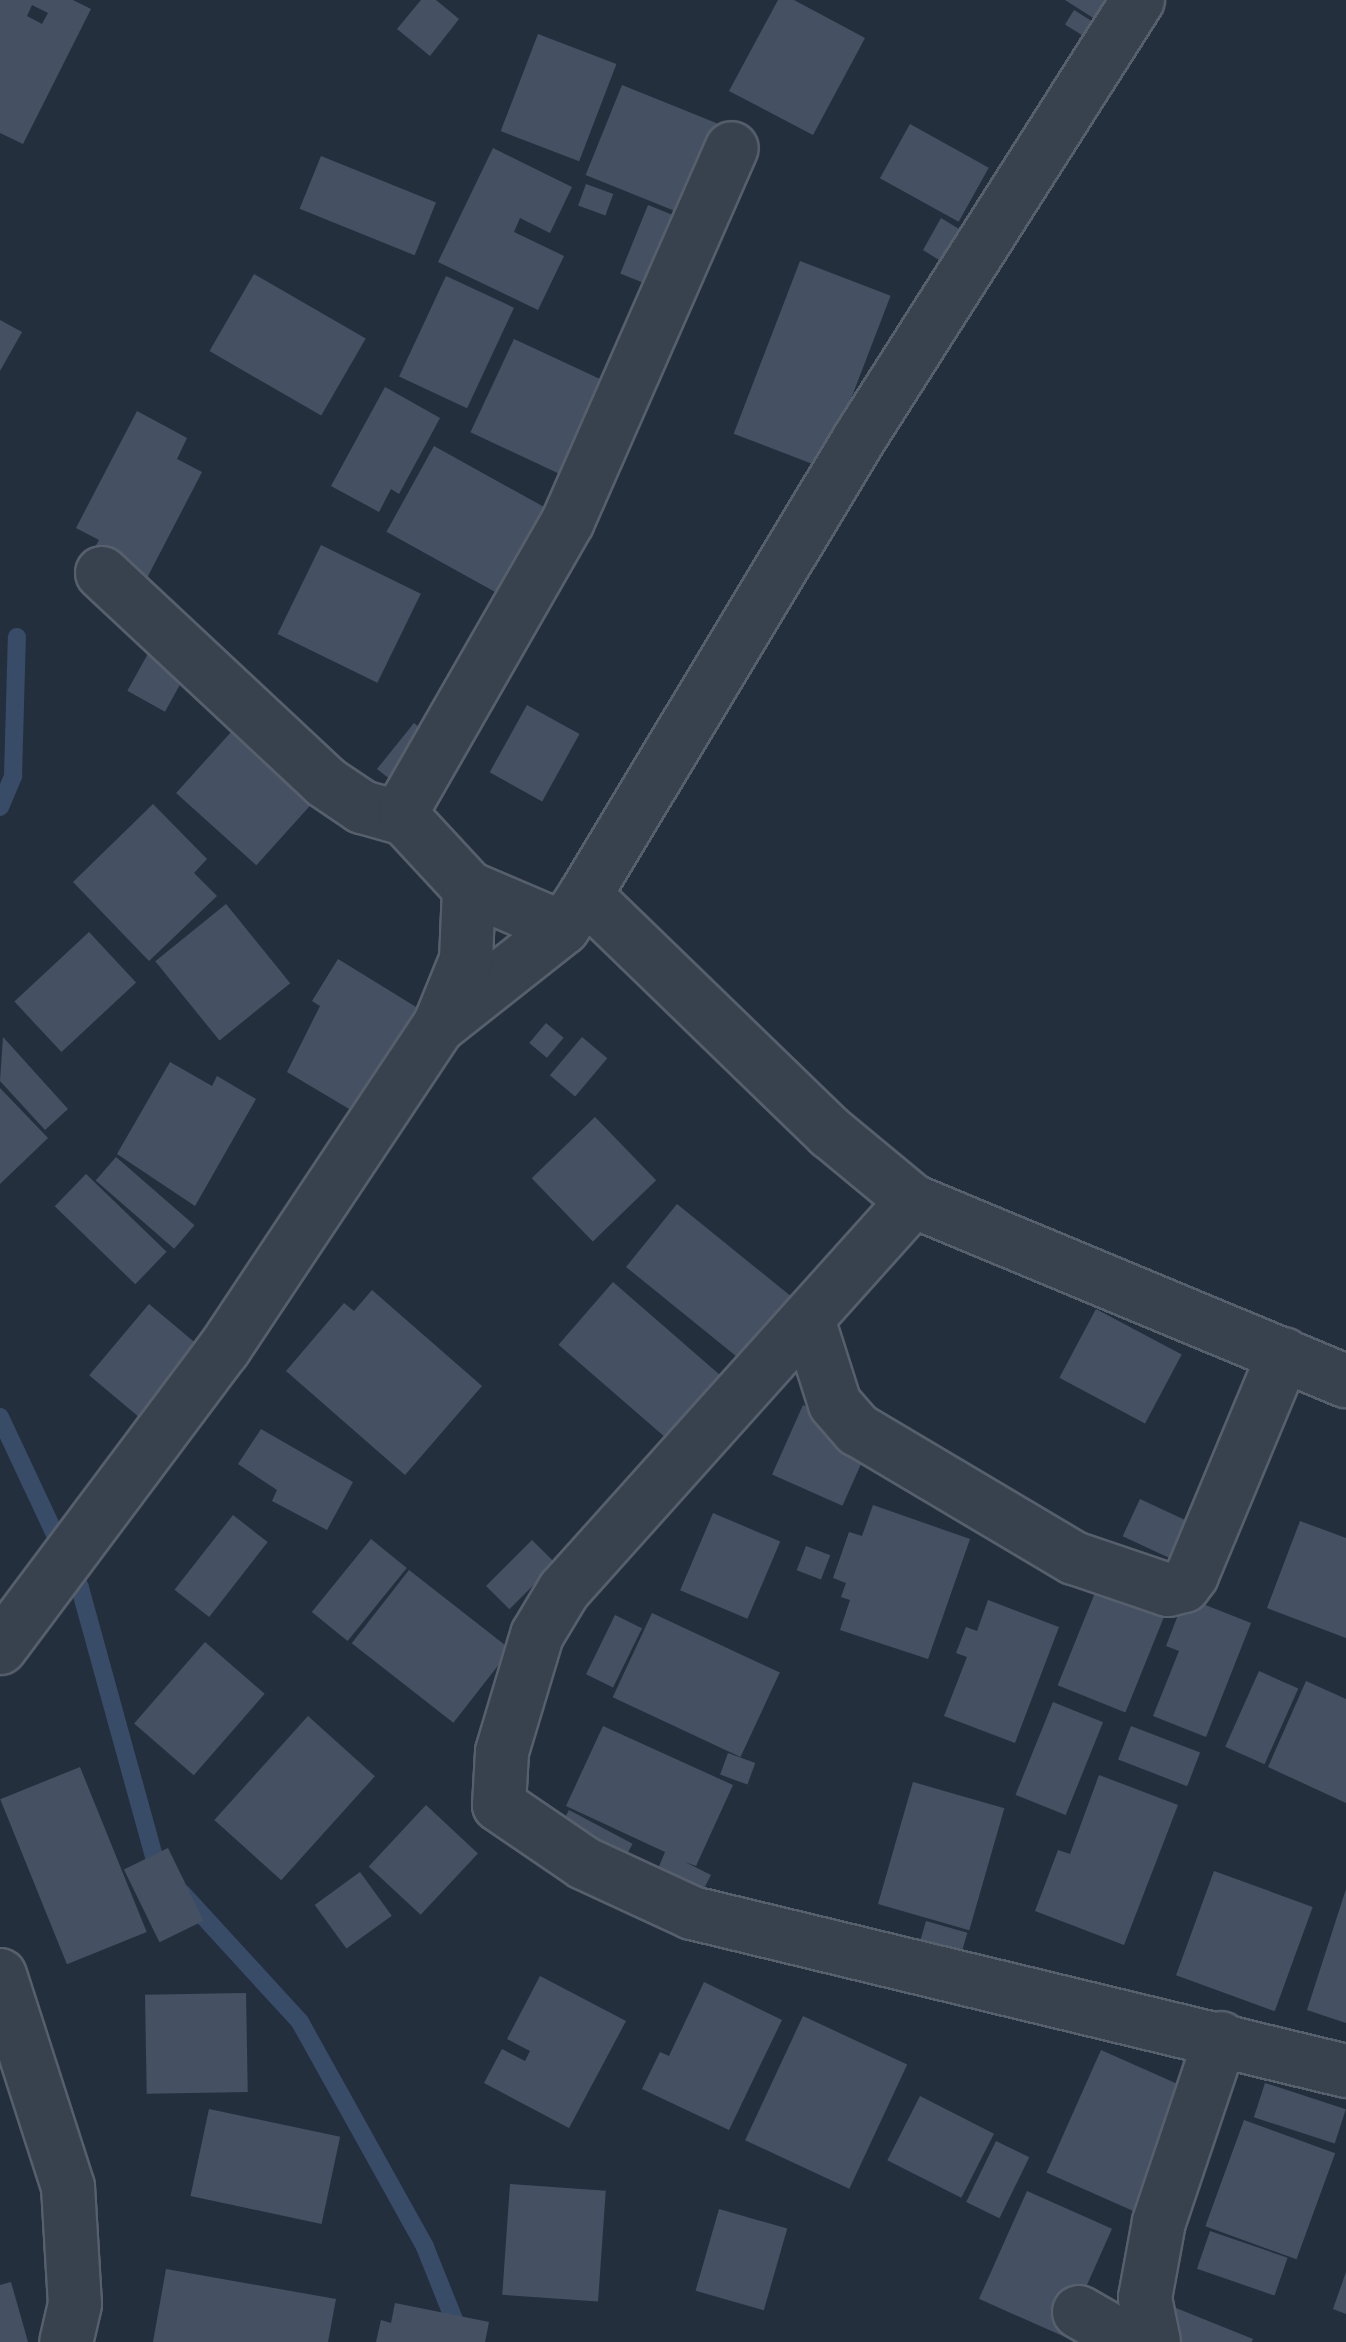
<!DOCTYPE html>
<style>
body{margin:0}
#map{position:relative;width:1346px;height:2342px;overflow:hidden;background:#242f3e;font-family:Karla,sans-serif}
div>[style]{position:absolute}
[style*='--x']{left:calc(var(--x)*1px);top:calc(var(--y)*1px);width:calc(var(--w)*1px);rotate:calc(var(--a)*1deg)}
.stream>*{height:18px;margin:-9px;padding:0 9px;transform-origin:9px;border-radius:9px;background:#394c67}
.building>*{inset:0;background:#455162;transform-origin:0 0}
.roads{filter:drop-shadow(2px 0 #565f6c) drop-shadow(-2px 0 #565f6c) drop-shadow(0 2px #565f6c) drop-shadow(0 -2px #565f6c)}
.street>*{height:52px;margin:-26px;padding:0 26px;transform-origin:26px;border-radius:26px;background:#38414e}
span{translate:-50% -50%;white-space:nowrap;text-align:center;line-height:1.15;-webkit-text-stroke:8px #1d2633;paint-order:stroke}
</style>
<div id="map">
<div class="stream">
<i style="--x:0;--y:807;--w:34;--a:-67"></i>
<i style="--x:13;--y:776;--w:139;--a:-88.4"></i>
<i style="--x:0;--y:1417;--w:189;--a:64.9"></i>
<i style="--x:80;--y:1588;--w:286;--a:74.6"></i>
<i style="--x:156;--y:1864;--w:13;--a:45"></i>
<i style="--x:182;--y:1893;--w:175;--a:47.5"></i>
<i style="--x:300;--y:2022;--w:257;--a:60.9"></i>
<i style="--x:425;--y:2247;--w:102;--a:68.2"></i>
</div>
<div class="building">
<i style="clip-path:polygon(evenodd,0 0,73px 0,91px 9px,23px 144px,0 133px,0 0,32px 5px,48px 13px,42px 24px,27px 16px,32px 5px)"></i>
<i style="clip-path:polygon(421px 0,436px 0,459px 19px,430px 56px,397px 29px)"></i>
<i style="clip-path:polygon(778px 0,794px 0,865px 38px,813px 135px,729px 91px)"></i>
<i style="clip-path:polygon(1065px 0,1127px 0,1109px 28px)"></i>
<i style="left:1074px;top:10px;width:36px;height:17px;rotate:32deg"></i>
<i style="left:538px;top:34px;width:84px;height:104px;rotate:21deg"></i>
<i style="left:622px;top:85px;width:127px;height:97px;rotate:22deg"></i>
<i style="left:910px;top:124px;width:90px;height:62px;rotate:29deg"></i>
<i style="clip-path:polygon(493px 148px,572px 187px,550px 233px,520px 218px,514px 232px,564px 256px,538px 310px,438px 262px)"></i>
<i style="left:321px;top:156px;width:124px;height:57px;rotate:22deg"></i>
<i style="left:586px;top:184px;width:29px;height:23px;rotate:20deg"></i>
<i style="left:648px;top:205px;width:66px;height:74px;rotate:22deg"></i>
<i style="clip-path:polygon(941px 218px,964px 232px,973px 281px,923px 250px)"></i>
<i style="left:800px;top:261px;width:97px;height:185px;rotate:21deg"></i>
<i style="left:254px;top:274px;width:129px;height:89px;rotate:30deg"></i>
<i style="left:446px;top:276px;width:75px;height:111px;rotate:25deg"></i>
<i style="clip-path:polygon(0 320px,22px 332px,0 371px)"></i>
<i style="left:514px;top:339px;width:102px;height:103px;rotate:25deg"></i>
<i style="clip-path:polygon(385px 387px,440px 418px,399px 494px,391px 489px,379px 512px,331px 486px)"></i>
<i style="clip-path:polygon(137px 411px,187px 438px,177px 459px,202px 472px,147px 578px,94px 549px,99px 540px,76px 528px)"></i>
<i style="left:434px;top:446px;width:131px;height:98px;rotate:29deg"></i>
<i style="left:321px;top:545px;width:111px;height:99px;rotate:26deg"></i>
<i style="left:155px;top:641px;width:43px;height:57px;rotate:29deg"></i>
<i style="left:527px;top:705px;width:60px;height:77px;rotate:29deg"></i>
<i style="left:241px;top:721px;width:108px;height:97px;rotate:42deg"></i>
<i style="clip-path:polygon(414px 723px,453px 755px,400px 787px,377px 769px)"></i>
<i style="clip-path:polygon(153px 804px,207px 859px,194px 873px,217px 896px,149px 961px,73px 882px)"></i>
<i style="left:226px;top:904px;width:102px;height:91px;rotate:51deg"></i>
<i style="left:89px;top:932px;width:69px;height:102px;rotate:47deg"></i>
<i style="clip-path:polygon(338px 959px,434px 1018px,371px 1122px,287px 1072px,320px 1006px,312px 1001px)"></i>
<i style="left:546px;top:1023px;width:23px;height:26px;rotate:40deg"></i>
<i style="clip-path:polygon(3px 1037px,68px 1109px,45px 1130px,0 1081px)"></i>
<i style="left:582px;top:1037px;width:33px;height:50px;rotate:40deg"></i>
<i style="clip-path:polygon(170px 1062px,212px 1086px,217px 1076px,256px 1099px,195px 1206px,117px 1154px)"></i>
<i style="clip-path:polygon(0 1088px,48px 1138px,0 1184px)"></i>
<i style="left:595px;top:1117px;width:88px;height:88px;rotate:46deg"></i>
<i style="left:116px;top:1157px;width:104px;height:31px;rotate:41deg"></i>
<i style="left:86px;top:1174px;width:112px;height:45px;rotate:44deg"></i>
<i style="left:677px;top:1204px;width:178px;height:81px;rotate:39deg"></i>
<i style="left:613px;top:1282px;width:168px;height:83px;rotate:41deg"></i>
<i style="clip-path:polygon(372px 1290px,482px 1386px,405px 1475px,286px 1371px,344px 1303px,354px 1311px)"></i>
<i style="left:149px;top:1304px;width:92px;height:93px;rotate:40deg"></i>
<i style="left:1096px;top:1309px;width:97px;height:78px;rotate:28deg"></i>
<i style="left:803px;top:1405px;width:77px;height:76px;rotate:24deg"></i>
<i style="clip-path:polygon(261px 1429px,353px 1482px,327px 1530px,272px 1501px,277px 1490px,238px 1464px)"></i>
<i style="left:1140px;top:1499px;width:79px;height:41px;rotate:25deg"></i>
<i style="clip-path:polygon(873px 1505px,970px 1539px,928px 1659px,840px 1630px,850px 1600px,841px 1597px,846px 1583px,833px 1578px,849px 1532px,862px 1536px)"></i>
<i style="left:713px;top:1513px;width:73px;height:84px;rotate:23deg"></i>
<i style="left:233px;top:1515px;width:44px;height:95px;rotate:38deg"></i>
<i style="clip-path:polygon(1300px 1521px,1346px 1538px,1346px 1638px,1267px 1608px)"></i>
<i style="left:371px;top:1539px;width:46px;height:94px;rotate:39deg"></i>
<i style="left:532px;top:1540px;width:33px;height:65px;rotate:45deg"></i>
<i style="left:806px;top:1546px;width:26px;height:26px;rotate:21deg"></i>
<i style="left:409px;top:1570px;width:129px;height:93px;rotate:38deg"></i>
<i style="left:1103px;top:1573px;width:73px;height:121px;rotate:22deg"></i>
<i style="clip-path:polygon(1185px 1597px,1251px 1623px,1206px 1737px,1153px 1716px,1179px 1651px,1166px 1646px)"></i>
<i style="clip-path:polygon(988px 1600px,1059px 1627px,1015px 1743px,944px 1716px,967px 1657px,956px 1653px,966px 1627px,977px 1631px)"></i>
<i style="left:652px;top:1613px;width:141px;height:93px;rotate:25deg"></i>
<i style="left:615px;top:1615px;width:30px;height:66px;rotate:26deg"></i>
<i style="left:205px;top:1642px;width:79px;height:108px;rotate:41deg"></i>
<i style="left:1259px;top:1671px;width:43px;height:83px;rotate:24deg"></i>
<i style="clip-path:polygon(1306px 1681px,1346px 1699px,1346px 1803px,1268px 1767px)"></i>
<i style="left:1053px;top:1702px;width:54px;height:100px;rotate:22deg"></i>
<i style="left:308px;top:1716px;width:90px;height:140px;rotate:42deg"></i>
<i style="clip-path:polygon(603px 1726px,733px 1785px,696px 1866px,685px 1862px,711px 1875px,699px 1898px,655px 1876px,665px 1852px,566px 1806px)"></i>
<i style="left:1131px;top:1726px;width:74px;height:36px;rotate:21deg"></i>
<i style="left:728px;top:1753px;width:29px;height:23px;rotate:20deg"></i>
<i style="left:80px;top:1767px;width:178px;height:86px;rotate:68deg"></i>
<i style="clip-path:polygon(1099px 1775px,1178px 1805px,1124px 1945px,1035px 1911px,1058px 1850px,1070px 1854px)"></i>
<i style="left:913px;top:1782px;width:95px;height:127px;rotate:16deg"></i>
<i style="left:426px;top:1805px;width:71px;height:84px;rotate:43deg"></i>
<i style="left:569px;top:1810px;width:72px;height:18px;rotate:28deg"></i>
<i style="left:168px;top:1848px;width:81px;height:49px;rotate:64deg"></i>
<i style="left:1214px;top:1871px;width:105px;height:111px;rotate:20deg"></i>
<i style="left:360px;top:1872px;width:54px;height:56px;rotate:54deg"></i>
<i style="clip-path:polygon(1346px 1889px,1346px 2023px,1307px 2010px)"></i>
<i style="left:926px;top:1921px;width:43px;height:26px;rotate:16deg"></i>
<i style="clip-path:polygon(540px 1976px,626px 2021px,569px 2128px,484px 2083px,502px 2049px,525px 2061px,530px 2051px,507px 2039px)"></i>
<i style="clip-path:polygon(704px 1982px,782px 2020px,729px 2130px,642px 2089px,660px 2052px,669px 2056px)"></i>
<i style="left:246px;top:1993px;width:99px;height:101px;rotate:89deg"></i>
<i style="left:803px;top:2016px;width:115px;height:137px;rotate:25deg"></i>
<i style="left:1101px;top:2050px;width:98px;height:134px;rotate:24deg"></i>
<i style="left:1265px;top:2083px;width:85px;height:36px;rotate:18deg"></i>
<i style="left:920px;top:2096px;width:83px;height:72px;rotate:27deg"></i>
<i style="left:209px;top:2109px;width:134px;height:89px;rotate:12deg"></i>
<i style="left:1244px;top:2120px;width:97px;height:113px;rotate:20deg"></i>
<i style="left:996px;top:2141px;width:37px;height:68px;rotate:26deg"></i>
<i style="left:510px;top:2184px;width:96px;height:111px;rotate:4deg"></i>
<i style="left:1027px;top:2191px;width:93px;height:118px;rotate:24deg"></i>
<i style="left:719px;top:2209px;width:71px;height:85px;rotate:16deg"></i>
<i style="left:1210px;top:2231px;width:82px;height:40px;rotate:19deg"></i>
<i style="clip-path:polygon(166px 2269px,336px 2299px,328px 2342px,153px 2342px)"></i>
<i style="clip-path:polygon(1346px 2272px,1346px 2314px,1333px 2309px)"></i>
<i style="clip-path:polygon(11px 2282px,28px 2342px,0 2342px,0 2285px)"></i>
<i style="clip-path:polygon(395px 2303px,489px 2322px,485px 2342px,376px 2342px,381px 2320px,391px 2323px)"></i>
<i style="clip-path:polygon(1171px 2306px,1253px 2339px,1252px 2342px,1156px 2342px)"></i>
</div>
<div class="roads">
<div class="street">
<i style="--x:102;--y:573;--w:306;--a:43.1"></i>
<i style="--x:325;--y:782;--w:45;--a:34"></i>
<i style="--x:362;--y:807;--w:45;--a:15.6"></i>
<i style="--x:405;--y:819;--w:94;--a:47.2"></i>
<i style="--x:469;--y:888;--w:102;--a:23.1"></i>
<i style="--x:405;--y:819;--w:15;--a:-86"></i>
<i style="--x:406;--y:804;--w:326;--a:-60.2"></i>
<i style="--x:568;--y:521;--w:407;--a:-66.3"></i>
<i style="--x:585;--y:895;--w:342;--a:44.1"></i>
<i style="--x:831;--y:1133;--w:107;--a:39.7"></i>
<i style="--x:913;--y:1201;--w:469;--a:22.6"></i>
<i style="--x:439;--y:1026;--w:158;--a:-38.3"></i>
<i style="--x:563;--y:928;--w:40;--a:-56"></i>
<i style="--x:585;--y:895;--w:532;--a:-59"></i>
<i style="--x:859;--y:439;--w:520;--a:-57.56"></i>
<i style="--x:913;--y:1201;--w:523;--a:131.9"></i>
<i style="--x:564;--y:1590;--w:52;--a:121"></i>
<i style="--x:537;--y:1635;--w:122;--a:106.7"></i>
<i style="--x:502;--y:1752;--w:53;--a:93.2"></i>
<i style="--x:499;--y:1805;--w:103;--a:34.3"></i>
<i style="--x:584;--y:1863;--w:119;--a:24.8"></i>
<i style="--x:692;--y:1913;--w:673;--a:13.58"></i>
<i style="--x:808;--y:1319;--w:89;--a:72.4"></i>
<i style="--x:835;--y:1404;--w:35;--a:49"></i>
<i style="--x:858;--y:1430;--w:251;--a:30.7"></i>
<i style="--x:1074;--y:1558;--w:99;--a:18.8"></i>
<i style="--x:1168;--y:1590;--w:16;--a:-14"></i>
<i style="--x:1184;--y:1586;--w:14;--a:-54"></i>
<i style="--x:1192;--y:1575;--w:239;--a:-67.4"></i>
<i style="--x:0;--y:1648;--w:374;--a:-53.2"></i>
<i style="--x:224;--y:1349;--w:388;--a:-56.4"></i>
<i style="--x:439;--y:1026;--w:71;--a:-67.8"></i>
<i style="--x:466;--y:960;--w:72;--a:-87.6"></i>
<i style="--x:0;--y:1975;--w:223;--a:72.2"></i>
<i style="--x:68;--y:2187;--w:117;--a:86.6"></i>
<i style="--x:75;--y:2304;--w:39;--a:103"></i>
<i style="--x:1079;--y:2312;--w:60;--a:30"></i>
<i style="--x:1154;--y:2342;--w:45;--a:-101.6"></i>
<i style="--x:1145;--y:2298;--w:77;--a:-79.6"></i>
<i style="--x:1159;--y:2222;--w:194;--a:-71.4"></i>
</div>
</div>
</div>
